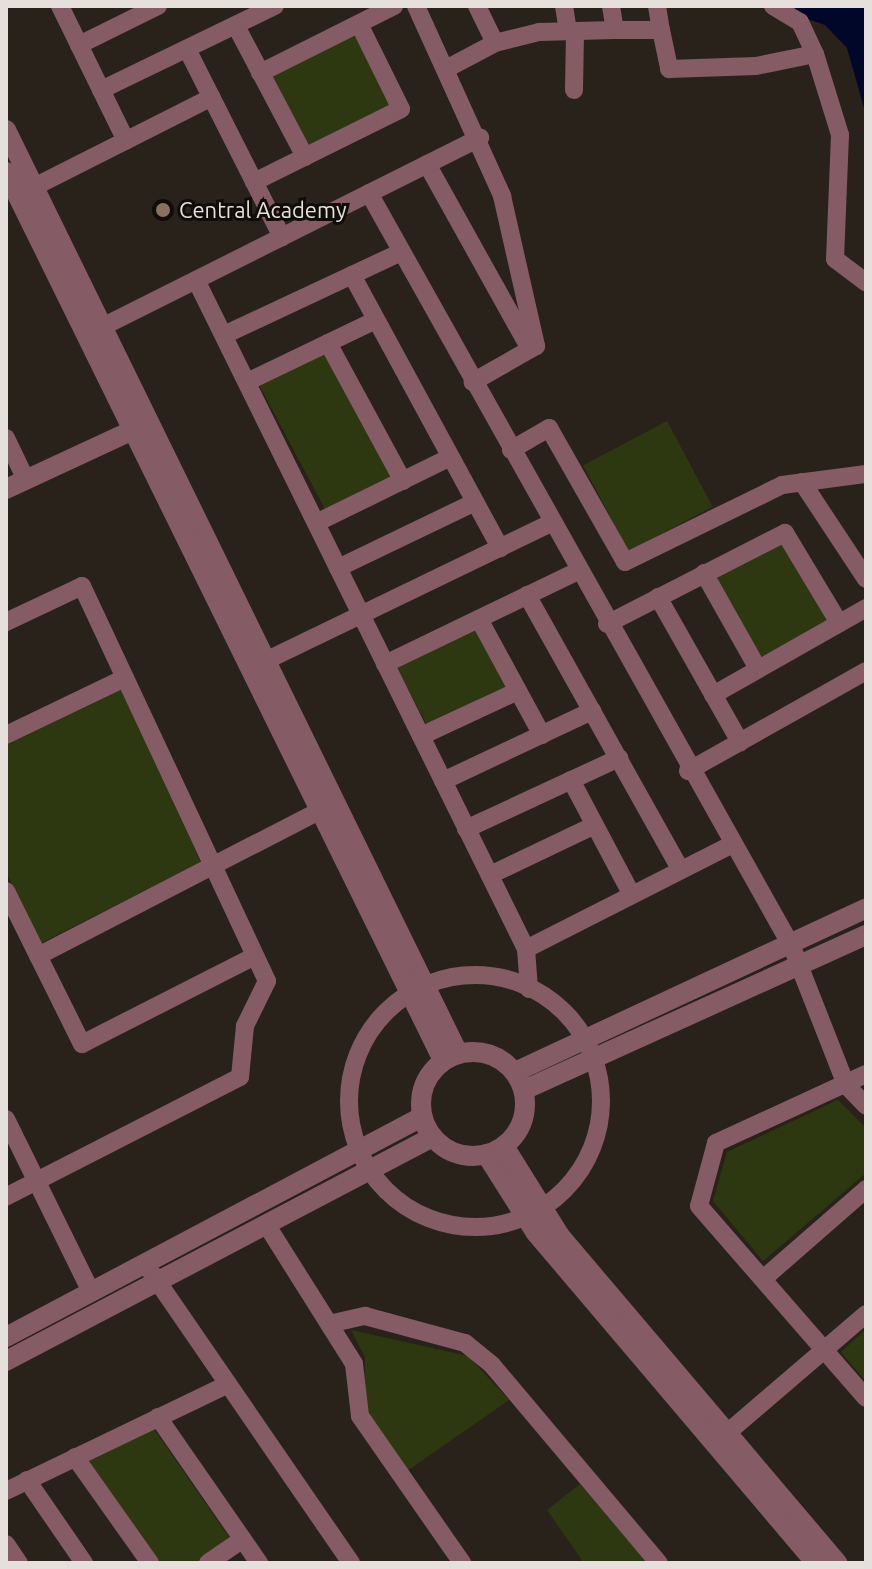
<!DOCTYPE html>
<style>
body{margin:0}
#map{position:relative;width:872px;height:1569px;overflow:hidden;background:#29221b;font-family:Ubuntu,sans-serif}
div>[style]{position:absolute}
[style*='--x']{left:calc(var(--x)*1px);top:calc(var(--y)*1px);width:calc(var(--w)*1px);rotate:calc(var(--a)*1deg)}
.green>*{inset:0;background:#2e3810;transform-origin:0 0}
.water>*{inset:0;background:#010729}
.minor>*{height:18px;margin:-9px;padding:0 9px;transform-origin:9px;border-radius:9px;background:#855b66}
.minor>.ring{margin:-9px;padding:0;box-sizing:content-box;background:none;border:18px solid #855b66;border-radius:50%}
.tertiary>*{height:20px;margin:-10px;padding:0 10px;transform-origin:10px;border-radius:10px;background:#855b66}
.tertiary>.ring{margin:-10px;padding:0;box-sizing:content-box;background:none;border:20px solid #855b66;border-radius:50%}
.dots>*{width:22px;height:22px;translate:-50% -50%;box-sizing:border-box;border:4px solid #0f0c09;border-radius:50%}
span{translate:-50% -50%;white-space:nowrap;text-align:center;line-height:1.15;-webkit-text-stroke:6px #0f0c09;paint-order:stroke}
.poi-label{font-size:22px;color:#e5e0db}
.left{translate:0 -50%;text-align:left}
.frame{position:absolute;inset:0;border:8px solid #e5e0db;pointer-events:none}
</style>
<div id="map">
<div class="green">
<i style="left:356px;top:33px;width:80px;height:96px;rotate:63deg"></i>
<i style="left:326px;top:351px;width:143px;height:75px;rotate:62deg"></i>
<i style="left:667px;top:421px;width:97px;height:95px;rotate:62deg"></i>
<i style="left:785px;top:538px;width:95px;height:80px;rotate:60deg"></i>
<i style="left:478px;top:625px;width:73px;height:92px;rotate:62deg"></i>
<i style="clip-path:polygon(121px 690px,201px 862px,41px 943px,6px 872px,6px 745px)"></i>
<i style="clip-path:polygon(838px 1100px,866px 1128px,866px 1173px,763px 1261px,713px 1201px,727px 1152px)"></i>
<i style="clip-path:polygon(866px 1329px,866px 1382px,841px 1352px)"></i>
<i style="clip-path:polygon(351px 1330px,468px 1356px,509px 1400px,407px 1471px,365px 1410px,365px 1357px)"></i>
<i style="clip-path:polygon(154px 1429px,231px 1540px,197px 1563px,158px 1563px,88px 1462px)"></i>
<i style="clip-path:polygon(580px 1484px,648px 1563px,584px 1563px,547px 1510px)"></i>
</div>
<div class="water">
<i style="clip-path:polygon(770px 6px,866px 6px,866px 115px,847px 48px,825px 25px)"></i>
</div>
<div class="minor">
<i style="--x:60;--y:6;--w:150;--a:63.9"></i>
<i style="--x:416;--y:6;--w:209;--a:65.6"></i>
<i style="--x:502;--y:196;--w:154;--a:77.2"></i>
<i style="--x:536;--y:346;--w:73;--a:150.3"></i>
<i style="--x:477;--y:6;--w:41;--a:64.1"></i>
<i style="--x:564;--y:6;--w:25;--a:81"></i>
<i style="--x:611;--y:6;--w:24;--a:81"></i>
<i style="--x:615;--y:30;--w:46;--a:0"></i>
<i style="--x:661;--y:30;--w:40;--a:78"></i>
<i style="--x:669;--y:69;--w:87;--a:-2"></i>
<i style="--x:756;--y:66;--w:60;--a:-11.5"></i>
<i style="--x:815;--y:54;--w:85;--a:72.8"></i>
<i style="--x:840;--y:135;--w:124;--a:92.3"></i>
<i style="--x:835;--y:259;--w:39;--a:37"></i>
<i style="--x:657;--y:6;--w:24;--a:81"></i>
<i style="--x:773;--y:6;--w:31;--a:31"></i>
<i style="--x:800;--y:22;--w:35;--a:65"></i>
<i style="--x:236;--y:26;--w:148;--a:62.2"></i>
<i style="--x:79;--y:45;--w:88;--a:-26.3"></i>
<i style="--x:187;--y:49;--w:211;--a:63.2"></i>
<i style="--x:446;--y:69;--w:55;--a:-28"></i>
<i style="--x:495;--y:43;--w:45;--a:-14"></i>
<i style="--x:539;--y:32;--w:76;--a:-1.5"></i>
<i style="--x:260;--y:73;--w:150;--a:-26.6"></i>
<i style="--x:101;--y:90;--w:193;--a:-25.8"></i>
<i style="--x:574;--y:90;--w:59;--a:-89"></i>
<i style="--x:427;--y:164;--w:212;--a:60.9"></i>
<i style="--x:254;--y:182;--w:164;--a:-26.4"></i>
<i style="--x:401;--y:109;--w:95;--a:-116.3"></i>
<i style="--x:34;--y:187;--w:199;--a:-26.8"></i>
<i style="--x:369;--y:193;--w:865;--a:60.71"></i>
<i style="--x:792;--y:947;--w:148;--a:68.6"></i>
<i style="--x:846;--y:1085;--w:29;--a:46"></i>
<i style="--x:352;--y:275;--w:311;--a:61.5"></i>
<i style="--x:196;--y:280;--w:746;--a:63.74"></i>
<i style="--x:526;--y:949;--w:40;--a:85.7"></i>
<i style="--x:102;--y:327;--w:423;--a:-26.6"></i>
<i style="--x:224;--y:335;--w:195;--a:-25.1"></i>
<i style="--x:328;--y:343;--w:157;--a:61.5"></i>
<i style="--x:247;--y:382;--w:143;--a:-25.7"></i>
<i style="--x:6;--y:438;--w:47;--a:64.5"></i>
<i style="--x:511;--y:450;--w:44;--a:-30.1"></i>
<i style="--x:549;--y:428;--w:154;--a:60.4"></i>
<i style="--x:625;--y:562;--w:175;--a:-26.1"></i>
<i style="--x:782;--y:485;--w:85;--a:-7.5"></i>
<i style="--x:802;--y:482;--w:116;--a:56.6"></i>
<i style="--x:316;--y:523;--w:150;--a:-26.1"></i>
<i style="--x:338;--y:568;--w:152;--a:-25.7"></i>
<i style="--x:704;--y:573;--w:110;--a:60.6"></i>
<i style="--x:527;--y:595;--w:315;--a:60.8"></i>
<i style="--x:658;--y:597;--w:167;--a:60.5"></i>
<i style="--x:479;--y:619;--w:132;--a:61.5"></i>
<i style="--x:6;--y:622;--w:84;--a:-25.3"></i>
<i style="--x:82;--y:586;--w:436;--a:64.9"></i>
<i style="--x:267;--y:981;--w:50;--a:116.1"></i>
<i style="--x:245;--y:1026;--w:51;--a:95.6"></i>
<i style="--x:240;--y:1077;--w:263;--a:152.9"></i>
<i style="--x:607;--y:624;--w:200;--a:-27.1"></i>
<i style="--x:785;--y:533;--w:105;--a:59"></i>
<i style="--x:385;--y:664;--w:214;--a:-25.7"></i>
<i style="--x:255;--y:666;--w:329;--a:-25.8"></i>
<i style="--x:713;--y:695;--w:176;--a:-29.6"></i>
<i style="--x:6;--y:735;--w:132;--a:-25.6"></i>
<i style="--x:421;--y:736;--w:107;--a:-24.9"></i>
<i style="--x:688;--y:771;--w:204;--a:-29.3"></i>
<i style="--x:571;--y:780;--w:130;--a:62.1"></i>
<i style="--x:443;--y:781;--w:165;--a:-25.2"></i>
<i style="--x:466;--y:829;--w:169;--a:-24.9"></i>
<i style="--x:490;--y:875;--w:116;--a:-25.5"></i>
<i style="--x:6;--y:891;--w:171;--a:63.6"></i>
<i style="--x:82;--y:1044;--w:194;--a:-27"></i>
<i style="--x:526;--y:949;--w:228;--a:-26.9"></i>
<i style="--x:38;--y:956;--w:330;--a:-27.3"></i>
<i class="ring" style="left:349px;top:975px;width:234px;height:234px"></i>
<i style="--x:866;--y:1074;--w:165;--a:155.3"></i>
<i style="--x:716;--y:1143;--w:65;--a:105.1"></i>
<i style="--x:699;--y:1206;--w:254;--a:49"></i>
<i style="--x:6;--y:1119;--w:193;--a:63.8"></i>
<i style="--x:266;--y:1224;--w:165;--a:57.8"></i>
<i style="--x:354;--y:1364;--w:52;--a:83.4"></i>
<i style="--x:360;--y:1416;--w:179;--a:55.2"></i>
<i style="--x:149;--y:1269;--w:357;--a:55.5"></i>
<i style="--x:763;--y:1279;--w:137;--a:-41.1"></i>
<i style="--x:329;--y:1324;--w:37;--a:-13"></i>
<i style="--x:365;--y:1316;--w:104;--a:15.1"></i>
<i style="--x:465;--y:1343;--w:35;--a:39"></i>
<i style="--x:492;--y:1365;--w:259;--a:49.9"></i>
<i style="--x:158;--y:1417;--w:178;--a:55.3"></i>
<i style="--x:726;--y:1434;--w:184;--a:-40.6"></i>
<i style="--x:75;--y:1457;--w:130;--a:54.7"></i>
<i style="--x:27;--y:1480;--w:101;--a:55.5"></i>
<i style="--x:6;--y:1491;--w:246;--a:-25.7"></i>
<i style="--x:6;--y:1544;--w:23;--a:56"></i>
<i style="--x:208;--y:1563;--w:42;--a:-34.4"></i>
</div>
<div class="tertiary">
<i style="--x:6;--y:130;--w:1028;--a:63.91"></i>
<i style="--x:6;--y:172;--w:990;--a:63.8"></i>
<i style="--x:6;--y:489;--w:152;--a:-24.9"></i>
<i class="ring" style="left:421px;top:1052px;width:84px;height:84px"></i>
<i style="--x:515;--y:1072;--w:387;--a:-25"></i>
<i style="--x:524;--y:1090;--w:375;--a:-24.4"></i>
<i style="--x:504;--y:1146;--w:106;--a:58.1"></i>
<i style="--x:560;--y:1236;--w:429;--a:49.7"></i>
<i style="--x:486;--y:1154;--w:93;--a:57.7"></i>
<i style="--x:536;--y:1233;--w:433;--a:49.7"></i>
<i style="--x:6;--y:1337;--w:471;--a:-27.9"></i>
<i style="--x:6;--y:1361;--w:481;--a:-27.7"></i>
</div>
<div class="dots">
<i style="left:163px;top:210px;background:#8d6e63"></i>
</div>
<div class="poi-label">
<span class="left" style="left:179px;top:210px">Central Academy</span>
</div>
<div class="frame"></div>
</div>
